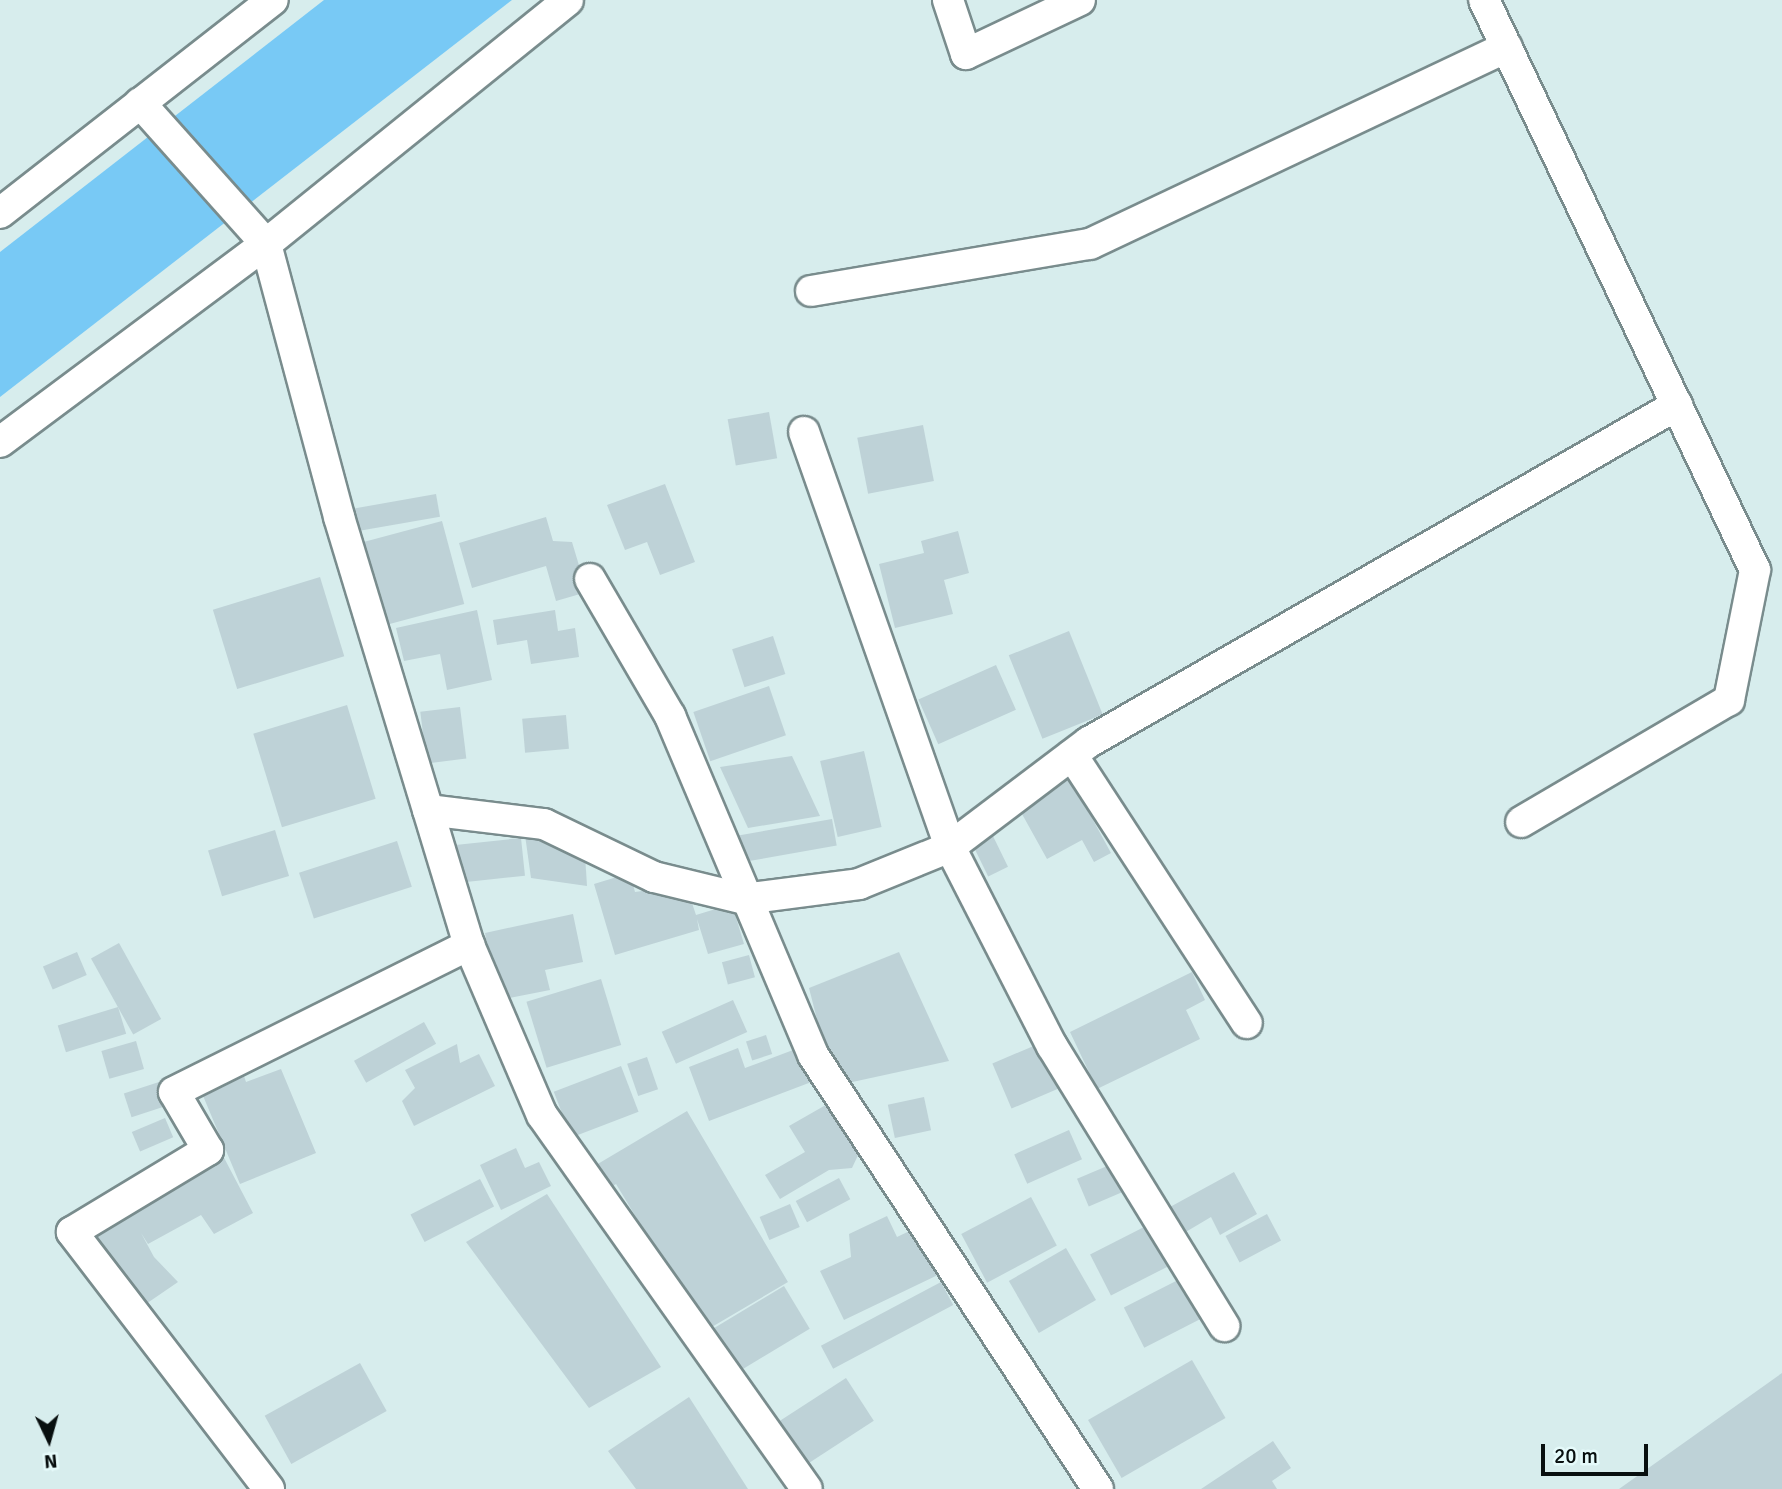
<!DOCTYPE html>
<style>
body{margin:0}
#map{position:relative;width:1782px;height:1489px;overflow:hidden;background:#d7eded;font-family:Signika,sans-serif}
div>[style]{position:absolute}
[style*='--x']{left:calc(var(--x)*1px);top:calc(var(--y)*1px);width:calc(var(--w)*1px);rotate:calc(var(--a)*1deg)}
.water>*{inset:0;background:#78c9f5}
.building>*{inset:0;background:#bed2d7;transform-origin:0 0}
.roads{filter:drop-shadow(2px 0 #798c8d) drop-shadow(-2px 0 #798c8d) drop-shadow(0 2px #798c8d) drop-shadow(0 -2px #798c8d)}
.street>*{height:30px;margin:-15px;padding:0 15px;transform-origin:15px;border-radius:15px;background:#fff}
span{translate:-50% -50%;white-space:nowrap;text-align:center;line-height:1.15;-webkit-text-stroke:6px #e5fafa;paint-order:stroke}
.north{position:absolute;left:14px;top:1405px;width:70px;height:70px;-webkit-text-stroke:5px #e5fafa;paint-order:stroke;rotate:175deg;font-size:19px;font-weight:700;line-height:28px;text-align:center;color:#080f0f}
.north::after{content:'';display:block;margin:auto;width:24px;height:32px;background:#080f0f;clip-path:polygon(50% 0,100% 100%,50% 72%,0 100%)}
.scale{position:absolute;left:1541px;top:1444px;width:107px;height:32px;box-sizing:border-box;border:4px solid #080f0f;border-top:0;padding-left:9px;font-size:21px;line-height:24px;white-space:nowrap;color:#080f0f;-webkit-text-stroke:5px #e5fafa;paint-order:stroke}
</style>
<div id="map">
<div class="water">
<i style="clip-path:polygon(324px 0,512px 0,0 397px,0 252px)"></i>
</div>
<div class="building">
<i style="left:769px;top:412px;width:47px;height:42px;rotate:80deg"></i>
<i style="left:923px;top:425px;width:57px;height:67px;rotate:79deg"></i>
<i style="clip-path:polygon(665px 484px,695px 562px,660px 575px,647px 542px,625px 550px,607px 505px)"></i>
<i style="left:436px;top:494px;width:23px;height:86px;rotate:80deg"></i>
<i style="clip-path:polygon(546px 517px,553px 541px,572px 542px,587px 592px,556px 601px,546px 566px,472px 588px,459px 543px)"></i>
<i style="left:442px;top:521px;width:86px;height:85px;rotate:75deg"></i>
<i style="clip-path:polygon(958px 531px,969px 573px,944px 580px,953px 614px,895px 628px,879px 564px,924px 553px,921px 541px)"></i>
<i style="left:320px;top:577px;width:83px;height:112px;rotate:73deg"></i>
<i style="clip-path:polygon(477px 610px,492px 680px,447px 690px,440px 654px,404px 661px,396px 628px)"></i>
<i style="clip-path:polygon(555px 610px,558px 631px,575px 628px,579px 657px,531px 664px,527px 640px,497px 645px,493px 620px)"></i>
<i style="left:1069px;top:631px;width:90px;height:65px;rotate:68deg"></i>
<i style="left:773px;top:636px;width:40px;height:43px;rotate:72deg"></i>
<i style="left:996px;top:665px;width:49px;height:85px;rotate:66deg"></i>
<i style="left:769px;top:686px;width:52px;height:80px;rotate:71deg"></i>
<i style="left:347px;top:705px;width:98px;height:98px;rotate:73deg"></i>
<i style="left:460px;top:707px;width:52px;height:40px;rotate:83deg"></i>
<i style="left:566px;top:715px;width:34px;height:44px;rotate:85deg"></i>
<i style="left:864px;top:751px;width:78px;height:45px;rotate:77deg"></i>
<i style="clip-path:polygon(792px 756px,820px 816px,748px 828px,720px 767px)"></i>
<i style="clip-path:polygon(1069px 776px,1111px 853px,1094px 862px,1082px 840px,1047px 859px,1017px 805px)"></i>
<i style="left:832px;top:819px;width:27px;height:95px;rotate:80deg"></i>
<i style="left:275px;top:830px;width:48px;height:70px;rotate:73deg"></i>
<i style="left:990px;top:830px;width:41px;height:22px;rotate:64deg"></i>
<i style="clip-path:polygon(525px 835px,585px 855px,587px 886px,531px 878px)"></i>
<i style="left:521px;top:838px;width:38px;height:66px;rotate:84deg"></i>
<i style="left:397px;top:841px;width:48px;height:103px;rotate:72deg"></i>
<i style="clip-path:polygon(630px 873px,635px 892px,686px 885px,696px 915px,732px 904px,744px 944px,708px 954px,697px 919px,699px 930px,615px 955px,594px 884px)"></i>
<i style="clip-path:polygon(573px 914px,583px 962px,545px 970px,550px 990px,499px 1000px,485px 933px)"></i>
<i style="left:119px;top:943px;width:87px;height:32px;rotate:61deg"></i>
<i style="left:77px;top:952px;width:25px;height:37px;rotate:67deg"></i>
<i style="clip-path:polygon(899px 952px,949px 1061px,834px 1086px,809px 988px)"></i>
<i style="left:749px;top:955px;width:23px;height:28px;rotate:75deg"></i>
<i style="clip-path:polygon(1192px 972px,1205px 1000px,1186px 1010px,1200px 1039px,1097px 1089px,1070px 1032px)"></i>
<i style="left:601px;top:979px;width:69px;height:78px;rotate:73deg"></i>
<i style="left:733px;top:1000px;width:35px;height:78px;rotate:66deg"></i>
<i style="left:118px;top:1007px;width:28px;height:63px;rotate:73deg"></i>
<i style="left:424px;top:1022px;width:25px;height:80px;rotate:61deg"></i>
<i style="left:766px;top:1035px;width:20px;height:21px;rotate:72deg"></i>
<i style="left:136px;top:1041px;width:29px;height:36px;rotate:74deg"></i>
<i style="left:1043px;top:1042px;width:49px;height:55px;rotate:67deg"></i>
<i style="clip-path:polygon(457px 1044px,460px 1063px,479px 1054px,495px 1086px,414px 1126px,402px 1101px,415px 1088px,405px 1070px)"></i>
<i style="clip-path:polygon(801px 1047px,814px 1081px,709px 1121px,689px 1067px,738px 1048px,745px 1068px)"></i>
<i style="left:647px;top:1057px;width:34px;height:21px;rotate:71deg"></i>
<i style="left:621px;top:1066px;width:49px;height:72px;rotate:69deg"></i>
<i style="clip-path:polygon(281px 1069px,316px 1153px,240px 1184px,201px 1091px,243px 1073px,246px 1082px)"></i>
<i style="left:159px;top:1082px;width:25px;height:37px;rotate:72deg"></i>
<i style="left:924px;top:1097px;width:34px;height:37px;rotate:78deg"></i>
<i style="clip-path:polygon(831px 1102px,860px 1151px,852px 1168px,829px 1170px,780px 1199px,765px 1175px,805px 1152px,789px 1126px)"></i>
<i style="clip-path:polygon(687px 1111px,788px 1282px,705px 1331px,616px 1184px,605px 1191px,591px 1168px)"></i>
<i style="left:165px;top:1118px;width:21px;height:36px;rotate:67deg"></i>
<i style="left:1069px;top:1130px;width:32px;height:60px;rotate:66deg"></i>
<i style="clip-path:polygon(516px 1148px,525px 1168px,539px 1162px,551px 1186px,501px 1210px,480px 1165px)"></i>
<i style="clip-path:polygon(221px 1152px,253px 1213px,214px 1234px,201px 1215px,148px 1244px,141px 1233px,154px 1257px,178px 1282px,143px 1306px,95px 1236px,183px 1183px,182px 1171px)"></i>
<i style="left:1112px;top:1164px;width:30px;height:38px;rotate:67deg"></i>
<i style="clip-path:polygon(1234px 1172px,1257px 1214px,1220px 1235px,1211px 1217px,1184px 1233px,1170px 1207px)"></i>
<i style="left:839px;top:1178px;width:24px;height:49px;rotate:62deg"></i>
<i style="left:480px;top:1179px;width:31px;height:78px;rotate:63deg"></i>
<i style="clip-path:polygon(547px 1194px,661px 1367px,589px 1408px,466px 1242px)"></i>
<i style="left:1031px;top:1197px;width:55px;height:79px;rotate:62deg"></i>
<i style="left:790px;top:1204px;width:25px;height:33px;rotate:67deg"></i>
<i style="left:1267px;top:1214px;width:30px;height:47px;rotate:62deg"></i>
<i style="clip-path:polygon(887px 1216px,897px 1237px,920px 1226px,942px 1273px,844px 1320px,820px 1271px,851px 1257px,849px 1234px)"></i>
<i style="left:1148px;top:1225px;width:46px;height:65px;rotate:63deg"></i>
<i style="left:1066px;top:1248px;width:60px;height:66px;rotate:60deg"></i>
<i style="left:1180px;top:1279px;width:45px;height:63px;rotate:63deg"></i>
<i style="left:941px;top:1282px;width:26px;height:136px;rotate:62deg"></i>
<i style="left:784px;top:1286px;width:50px;height:92px;rotate:59deg"></i>
<i style="left:1192px;top:1360px;width:67px;height:120px;rotate:60deg"></i>
<i style="left:360px;top:1363px;width:55px;height:109px;rotate:61deg"></i>
<i style="clip-path:polygon(1782px 1373px,1782px 1489px,1619px 1489px)"></i>
<i style="left:846px;top:1378px;width:51px;height:81px;rotate:57deg"></i>
<i style="clip-path:polygon(689px 1397px,748px 1489px,636px 1489px,608px 1451px)"></i>
<i style="clip-path:polygon(1273px 1441px,1291px 1468px,1272px 1481px,1277px 1489px,1201px 1489px)"></i>
</div>
<div class="roads">
<div class="street">
<i style="--x:948;--y:0;--w:57;--a:71.6"></i>
<i style="--x:966;--y:54;--w:126;--a:-25.3"></i>
<i style="--x:1484;--y:0;--w:631;--a:64.57"></i>
<i style="--x:1755;--y:570;--w:133;--a:101.3"></i>
<i style="--x:1729;--y:700;--w:241;--a:149.6"></i>
<i style="--x:140;--y:103;--w:189;--a:48.2"></i>
<i style="--x:266;--y:244;--w:283;--a:75"></i>
<i style="--x:339;--y:517;--w:447;--a:73.1"></i>
<i style="--x:469;--y:945;--w:185;--a:66.8"></i>
<i style="--x:542;--y:1115;--w:458;--a:54.7"></i>
<i style="--x:0;--y:213;--w:346;--a:-38"></i>
<i style="--x:811;--y:291;--w:283;--a:-9.6"></i>
<i style="--x:1090;--y:244;--w:461;--a:-25.3"></i>
<i style="--x:804;--y:432;--w:440;--a:70.6"></i>
<i style="--x:950;--y:847;--w:224;--a:62.9"></i>
<i style="--x:1052;--y:1046;--w:329;--a:58.4"></i>
<i style="--x:0;--y:442;--w:332;--a:-36.7"></i>
<i style="--x:266;--y:244;--w:388;--a:-38.9"></i>
<i style="--x:590;--y:579;--w:159;--a:59.7"></i>
<i style="--x:670;--y:716;--w:368;--a:67.1"></i>
<i style="--x:813;--y:1055;--w:519;--a:56.71"></i>
<i style="--x:1072;--y:755;--w:320;--a:56.9"></i>
<i style="--x:428;--y:810;--w:117;--a:6.9"></i>
<i style="--x:544;--y:824;--w:122;--a:25.7"></i>
<i style="--x:654;--y:877;--w:93;--a:13.7"></i>
<i style="--x:744;--y:899;--w:116;--a:-7.4"></i>
<i style="--x:859;--y:884;--w:98;--a:-22.1"></i>
<i style="--x:950;--y:847;--w:174;--a:-37.1"></i>
<i style="--x:1089;--y:742;--w:678;--a:-29.82"></i>
<i style="--x:269;--y:1489;--w:324;--a:-127.5"></i>
<i style="--x:72;--y:1232;--w:159;--a:-31.1"></i>
<i style="--x:208;--y:1150;--w:67;--a:-120.4"></i>
<i style="--x:174;--y:1092;--w:330;--a:-26.5"></i>
</div>
</div>
<div class="north">N</div>
<div class="scale">20 m</div>
</div>
